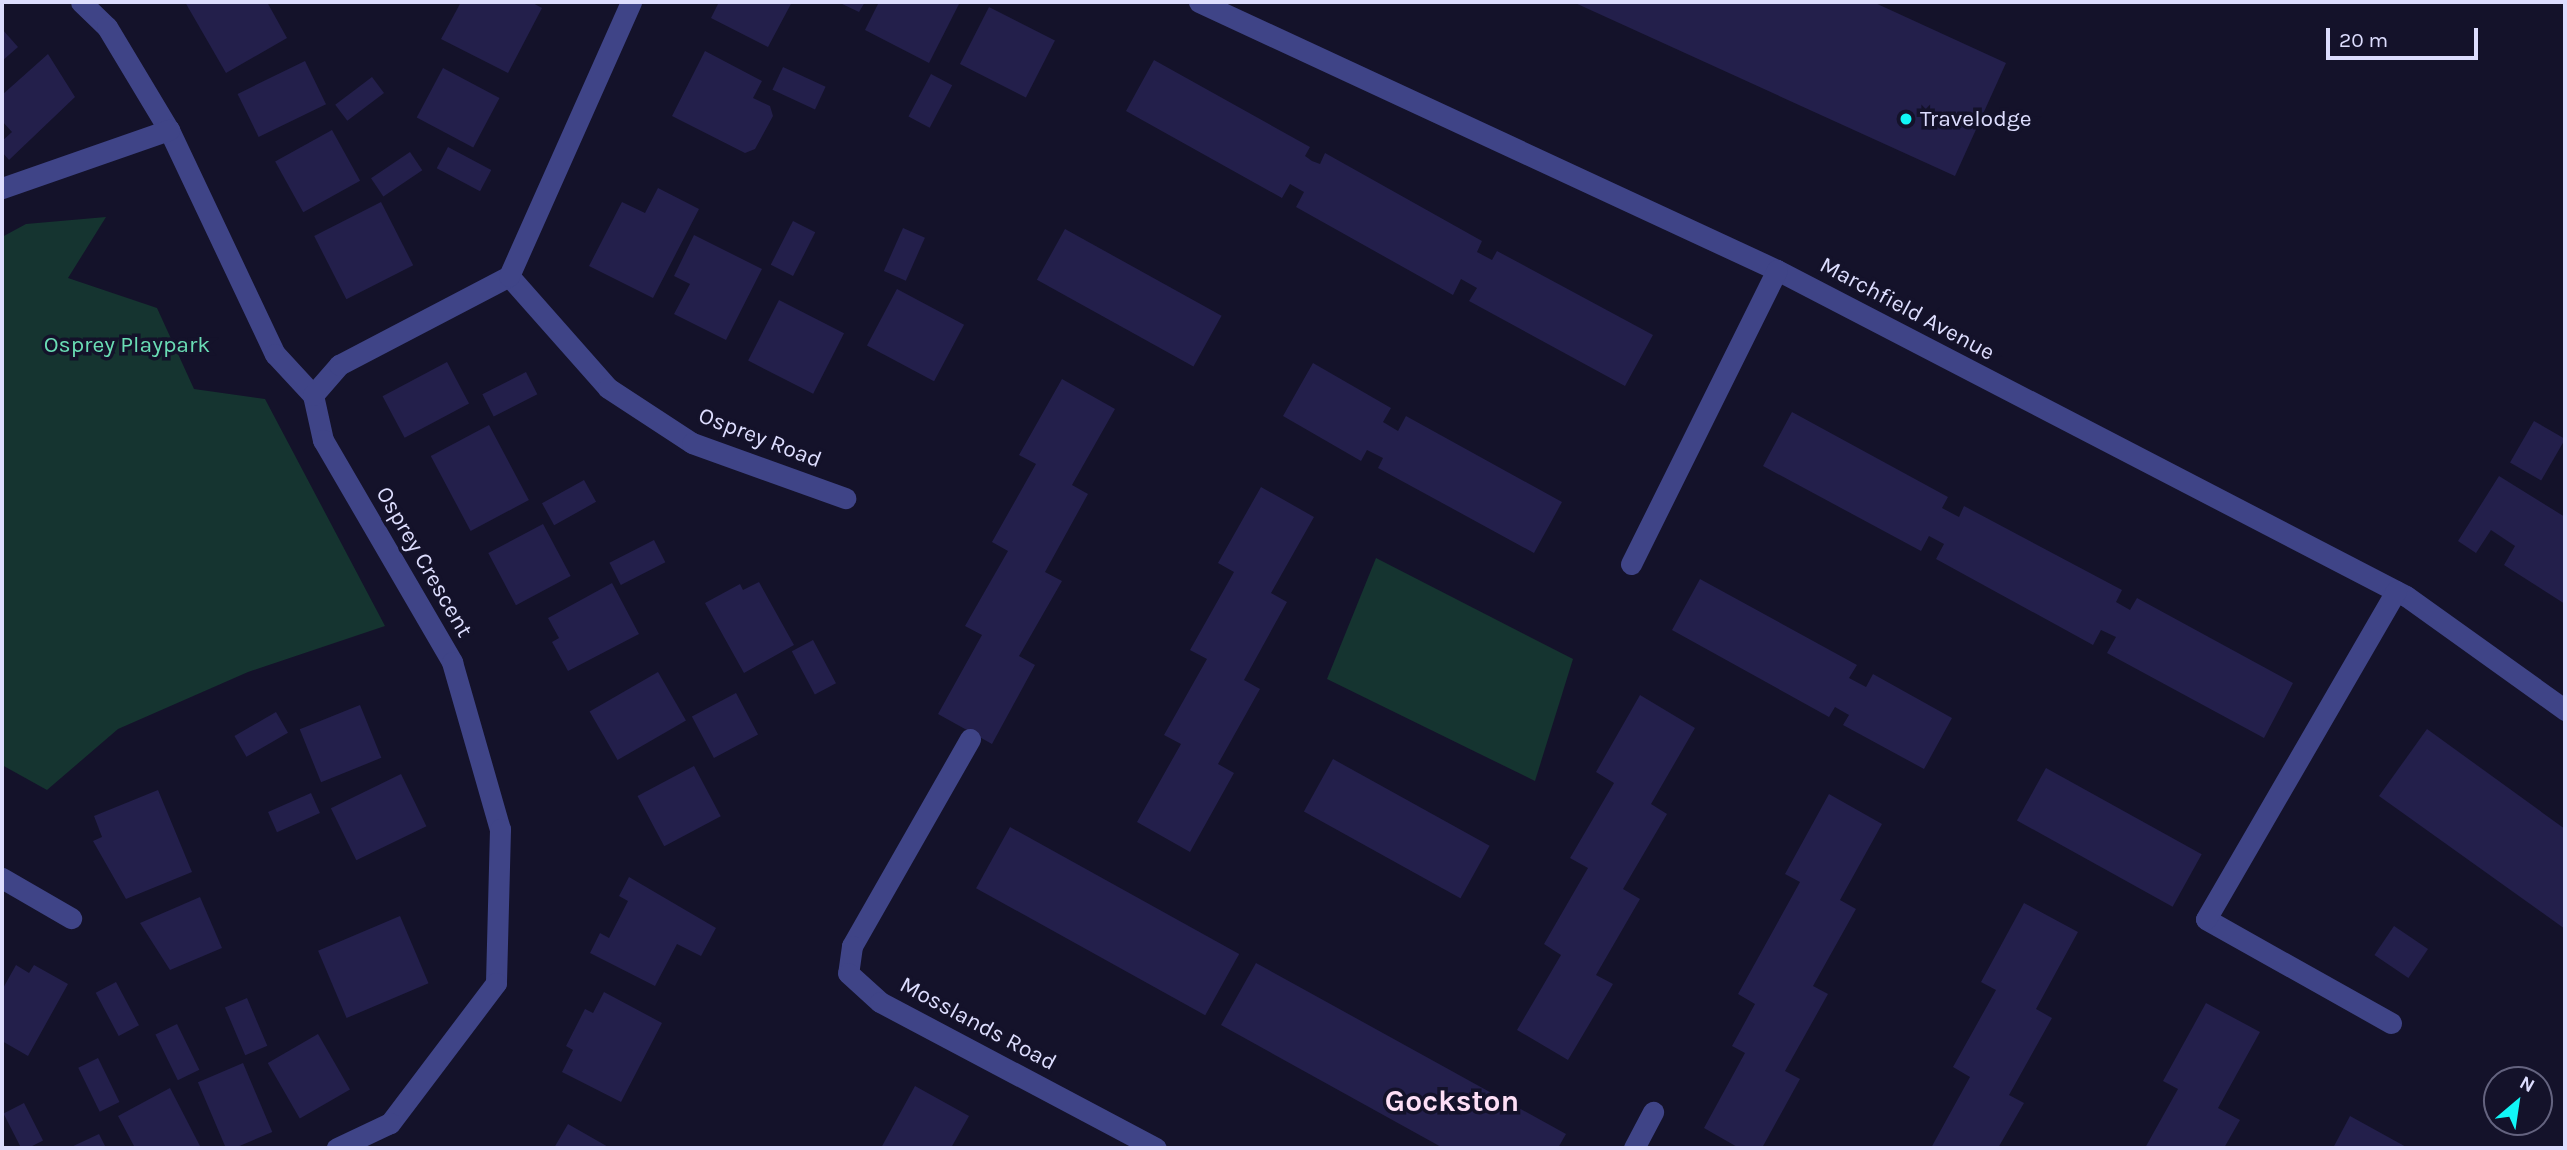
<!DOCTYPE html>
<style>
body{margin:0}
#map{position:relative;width:2567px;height:1150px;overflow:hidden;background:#14122a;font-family:Karla,sans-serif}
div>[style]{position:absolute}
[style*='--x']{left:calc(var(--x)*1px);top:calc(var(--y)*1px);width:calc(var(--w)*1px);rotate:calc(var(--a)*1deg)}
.green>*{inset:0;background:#153430}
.building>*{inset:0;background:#231f4b;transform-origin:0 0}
.minor>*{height:21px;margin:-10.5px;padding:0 10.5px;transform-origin:10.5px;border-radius:10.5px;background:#3f4487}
.dots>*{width:19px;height:19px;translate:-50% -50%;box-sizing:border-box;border:4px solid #14122a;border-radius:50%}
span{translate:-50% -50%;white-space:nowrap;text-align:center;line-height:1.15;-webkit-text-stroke:7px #14122a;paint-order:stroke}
.poi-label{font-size:23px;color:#ddddfe}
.left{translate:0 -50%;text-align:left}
.street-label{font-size:23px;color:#ddddfe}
.park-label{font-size:23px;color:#6addb5}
.district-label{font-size:30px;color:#fedff6;font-weight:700}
.frame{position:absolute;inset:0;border:4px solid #ddddfe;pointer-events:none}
.north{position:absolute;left:2483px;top:1066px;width:70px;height:70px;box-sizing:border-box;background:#14122a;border:2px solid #64637f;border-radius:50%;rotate:29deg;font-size:19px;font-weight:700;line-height:28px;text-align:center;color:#ddddfe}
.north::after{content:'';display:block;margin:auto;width:24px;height:32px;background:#11f6f6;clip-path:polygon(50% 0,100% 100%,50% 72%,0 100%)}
.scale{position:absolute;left:2326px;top:28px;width:152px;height:32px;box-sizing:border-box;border:4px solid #ddddfe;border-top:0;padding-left:9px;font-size:21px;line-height:24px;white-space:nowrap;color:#ddddfe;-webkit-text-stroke:5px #14122a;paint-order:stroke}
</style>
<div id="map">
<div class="green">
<i style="clip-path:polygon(106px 217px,68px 278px,157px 308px,194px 389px,265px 399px,385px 626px,248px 672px,118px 729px,47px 790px,2px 765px,2px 237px,26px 224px)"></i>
<i style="clip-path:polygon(1376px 558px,1573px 659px,1535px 781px,1327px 679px)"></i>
</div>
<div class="building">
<i style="clip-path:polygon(185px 2px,267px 2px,287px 38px,226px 73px)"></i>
<i style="clip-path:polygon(461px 2px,531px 2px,542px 8px,508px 73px,441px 39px)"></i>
<i style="clip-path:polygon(719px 2px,792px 2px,768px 47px,711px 18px)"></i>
<i style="clip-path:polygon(838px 2px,865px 2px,859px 12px)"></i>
<i style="clip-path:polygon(879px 2px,960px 2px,929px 63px,865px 30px)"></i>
<i style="clip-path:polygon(1573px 2px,1873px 2px,2006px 63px,1955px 176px)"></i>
<i style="left:989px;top:7px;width:74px;height:64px;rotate:27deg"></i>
<i style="clip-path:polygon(2px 29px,18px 47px,2px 61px)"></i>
<i style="clip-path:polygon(705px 51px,762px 81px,753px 98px,770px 106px,773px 116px,755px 149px,745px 153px,672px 116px)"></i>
<i style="clip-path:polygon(48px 54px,75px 97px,9px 160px,2px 152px,2px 141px,12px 132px,2px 121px,2px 95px)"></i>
<i style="clip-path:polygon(1154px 60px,1310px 147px,1305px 156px,1312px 161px,1320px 164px,1325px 153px,1482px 241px,1477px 252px,1492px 260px,1497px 251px,1653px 335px,1625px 386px,1469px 301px,1477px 288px,1461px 279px,1453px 295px,1296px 207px,1304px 192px,1290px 184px,1282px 198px,1126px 111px)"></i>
<i style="left:305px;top:61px;width:48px;height:75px;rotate:64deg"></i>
<i style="left:783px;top:67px;width:47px;height:25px;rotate:25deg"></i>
<i style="left:443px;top:68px;width:64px;height:56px;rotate:28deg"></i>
<i style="left:931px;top:74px;width:24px;height:48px;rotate:28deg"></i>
<i style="left:372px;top:77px;width:20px;height:46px;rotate:53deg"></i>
<i style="left:332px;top:130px;width:58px;height:65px;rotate:61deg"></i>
<i style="left:448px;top:147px;width:49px;height:24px;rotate:28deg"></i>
<i style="left:410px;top:152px;width:22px;height:47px;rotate:56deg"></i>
<i style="clip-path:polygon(658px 188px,699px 209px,653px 298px,589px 266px,622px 202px,645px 213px)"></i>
<i style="left:381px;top:202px;width:71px;height:75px;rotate:63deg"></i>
<i style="left:793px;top:221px;width:25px;height:49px;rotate:27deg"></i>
<i style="left:903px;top:228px;width:24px;height:47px;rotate:24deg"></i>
<i style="left:1065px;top:229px;width:179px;height:58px;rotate:29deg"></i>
<i style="clip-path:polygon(694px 235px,762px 269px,726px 340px,674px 314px,690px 284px,674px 276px)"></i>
<i style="left:897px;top:289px;width:76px;height:64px;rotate:28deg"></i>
<i style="left:779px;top:300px;width:73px;height:68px;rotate:27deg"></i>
<i style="left:447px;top:362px;width:47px;height:73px;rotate:62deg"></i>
<i style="clip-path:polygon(1313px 363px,1391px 408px,1383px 422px,1398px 431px,1406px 416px,1562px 502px,1534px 553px,1378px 468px,1383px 458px,1367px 450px,1361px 461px,1283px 416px)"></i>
<i style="left:526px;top:372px;width:25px;height:49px;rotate:63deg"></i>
<i style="clip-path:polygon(1062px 379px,1115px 409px,1072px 485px,1088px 494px,1045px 572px,1062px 581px,1019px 656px,1035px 665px,992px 744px,938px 714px,982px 635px,965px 626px,1008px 551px,992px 542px,1036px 464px,1019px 455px)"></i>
<i style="clip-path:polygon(1792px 412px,1948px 497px,1942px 508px,1959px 517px,1964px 506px,2122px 590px,2116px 602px,2130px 610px,2137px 598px,2293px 683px,2264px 738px,2107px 653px,2116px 637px,2101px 630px,2093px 645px,1936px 559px,1944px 544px,1929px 536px,1921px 551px,1763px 466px)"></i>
<i style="left:2534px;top:421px;width:36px;height:48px;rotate:30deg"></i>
<i style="left:489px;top:425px;width:85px;height:66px;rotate:62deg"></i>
<i style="clip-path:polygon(2499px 476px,2565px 517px,2565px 604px,2504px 565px,2515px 546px,2491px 530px,2476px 553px,2458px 541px)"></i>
<i style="left:584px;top:480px;width:25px;height:48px;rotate:61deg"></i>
<i style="clip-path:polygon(1261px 487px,1314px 517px,1271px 593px,1287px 602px,1244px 680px,1260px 689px,1218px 764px,1234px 773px,1190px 852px,1137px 822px,1181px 744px,1164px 735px,1207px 659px,1190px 650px,1234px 572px,1218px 563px)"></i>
<i style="left:543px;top:524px;width:59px;height:62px;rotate:62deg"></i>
<i style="left:654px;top:540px;width:25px;height:50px;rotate:63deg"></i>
<i style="clip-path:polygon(1700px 579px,1857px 665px,1849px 678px,1866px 687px,1873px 674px,1952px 718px,1924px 769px,1843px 725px,1849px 715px,1835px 707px,1829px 717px,1672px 630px)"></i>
<i style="clip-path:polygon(759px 582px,794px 645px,744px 673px,705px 603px,740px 584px,743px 590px)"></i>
<i style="clip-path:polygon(612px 583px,639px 634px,568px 671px,552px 642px,559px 638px,548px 618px)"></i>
<i style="left:813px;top:640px;width:49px;height:24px;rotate:62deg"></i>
<i style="left:658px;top:672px;width:56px;height:79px;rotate:60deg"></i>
<i style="left:736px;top:693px;width:47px;height:50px;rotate:62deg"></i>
<i style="clip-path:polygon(1640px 695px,1695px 728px,1651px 804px,1667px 814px,1623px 889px,1640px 899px,1596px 975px,1613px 984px,1568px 1060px,1517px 1030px,1561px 955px,1544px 944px,1588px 868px,1570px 858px,1614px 783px,1596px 772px)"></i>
<i style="left:360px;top:705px;width:57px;height:65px;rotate:68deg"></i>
<i style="left:276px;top:712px;width:24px;height:48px;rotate:60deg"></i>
<i style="clip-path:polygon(2427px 729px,2565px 829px,2565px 929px,2379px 796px)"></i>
<i style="left:1333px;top:759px;width:179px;height:60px;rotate:29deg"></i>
<i style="left:694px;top:766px;width:57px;height:64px;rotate:62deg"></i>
<i style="left:2046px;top:768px;width:178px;height:60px;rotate:29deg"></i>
<i style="left:401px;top:774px;width:58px;height:78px;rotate:64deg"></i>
<i style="clip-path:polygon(158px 790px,192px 872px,126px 899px,93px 841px,102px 837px,94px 816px)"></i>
<i style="left:311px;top:793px;width:22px;height:47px;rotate:66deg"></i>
<i style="clip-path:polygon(1829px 794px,1882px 824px,1840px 900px,1856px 909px,1813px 986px,1828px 994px,1785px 1071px,1800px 1079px,1762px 1148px,1739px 1148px,1704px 1128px,1745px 1053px,1732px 1046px,1755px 1004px,1738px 994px,1800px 882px,1785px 874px)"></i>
<i style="left:1010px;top:827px;width:262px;height:70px;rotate:29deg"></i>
<i style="clip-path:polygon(629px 877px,716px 928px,701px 956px,677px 944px,655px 986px,590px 953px,600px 933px,609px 938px,628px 901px,619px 896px)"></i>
<i style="clip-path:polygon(200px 897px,222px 948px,170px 970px,140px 923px)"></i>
<i style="clip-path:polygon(2024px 903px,2078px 932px,2036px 1009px,2052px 1018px,2009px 1095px,2024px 1103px,1998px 1148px,1931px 1148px,1970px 1077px,1953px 1067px,1996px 990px,1981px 982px)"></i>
<i style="left:400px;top:916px;width:73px;height:89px;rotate:67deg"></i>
<i style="left:2394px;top:926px;width:41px;height:35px;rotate:34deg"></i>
<i style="clip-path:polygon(1256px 963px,1566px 1134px,1558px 1148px,1443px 1148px,1221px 1025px)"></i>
<i style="clip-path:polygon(16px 965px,29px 973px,34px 965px,68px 984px,28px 1056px,2px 1041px,2px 990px)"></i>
<i style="left:116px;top:982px;width:49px;height:23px;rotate:62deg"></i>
<i style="clip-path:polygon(604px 992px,662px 1023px,621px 1102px,562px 1072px,573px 1050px,566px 1046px,585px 1009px,593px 1013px)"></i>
<i style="left:247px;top:998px;width:52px;height:24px;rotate:67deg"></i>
<i style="clip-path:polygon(2206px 1003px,2260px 1032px,2218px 1108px,2240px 1120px,2224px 1148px,2145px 1148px,2178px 1089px,2163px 1081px)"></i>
<i style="left:177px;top:1024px;width:51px;height:24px;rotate:64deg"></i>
<i style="left:318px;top:1034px;width:64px;height:58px;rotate:60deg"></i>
<i style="left:98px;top:1058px;width:49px;height:22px;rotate:64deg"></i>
<i style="left:243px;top:1063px;width:75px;height:49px;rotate:67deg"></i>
<i style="clip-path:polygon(915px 1086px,969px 1116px,951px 1148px,881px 1148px)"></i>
<i style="clip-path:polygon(170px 1088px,200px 1146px,135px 1148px,118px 1116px)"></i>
<i style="left:24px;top:1103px;width:42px;height:23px;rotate:63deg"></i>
<i style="clip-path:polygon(2350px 1116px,2408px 1148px,2333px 1148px)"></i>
<i style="clip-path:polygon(568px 1124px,610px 1148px,554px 1148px)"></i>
<i style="clip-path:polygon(99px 1134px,106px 1148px,69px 1148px)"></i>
</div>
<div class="minor">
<i style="--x:81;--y:2;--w:36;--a:44"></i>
<i style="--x:107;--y:27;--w:120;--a:59"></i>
<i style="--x:169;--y:130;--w:248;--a:64.7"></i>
<i style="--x:275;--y:354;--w:56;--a:47.2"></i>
<i style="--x:313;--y:395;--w:46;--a:77.5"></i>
<i style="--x:323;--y:440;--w:257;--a:59.8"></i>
<i style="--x:452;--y:662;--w:174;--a:74"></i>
<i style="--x:500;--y:829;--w:154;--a:91.5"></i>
<i style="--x:496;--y:983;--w:176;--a:127.1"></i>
<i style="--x:390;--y:1123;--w:59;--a:154.7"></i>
<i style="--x:1199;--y:2;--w:637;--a:24.88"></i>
<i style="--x:1777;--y:270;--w:708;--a:27.4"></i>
<i style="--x:2406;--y:596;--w:196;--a:35.6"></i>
<i style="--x:2;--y:188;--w:177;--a:-19.2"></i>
<i style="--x:509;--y:276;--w:149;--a:48.5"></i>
<i style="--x:608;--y:388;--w:100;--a:33.2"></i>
<i style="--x:692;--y:443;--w:163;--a:19.8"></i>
<i style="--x:313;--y:395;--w:40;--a:-49"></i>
<i style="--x:339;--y:365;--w:192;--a:-27.6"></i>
<i style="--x:509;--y:276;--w:300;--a:-66"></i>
<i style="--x:1631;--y:564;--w:328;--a:-63.6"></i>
<i style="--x:970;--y:739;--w:238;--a:119.7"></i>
<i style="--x:852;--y:946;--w:27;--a:98"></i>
<i style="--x:848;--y:973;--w:43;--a:42.2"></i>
<i style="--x:880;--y:1002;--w:312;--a:27.9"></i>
<i style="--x:2;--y:878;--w:80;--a:30.1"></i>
<i style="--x:2391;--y:1023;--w:212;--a:-150.7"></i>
<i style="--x:2206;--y:919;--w:379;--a:-59.9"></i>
<i style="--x:1634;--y:1148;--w:41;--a:-62.2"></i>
</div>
<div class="dots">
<i style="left:1906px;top:119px;background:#11f6f6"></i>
</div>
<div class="poi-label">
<span class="left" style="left:1920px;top:119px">Travelodge</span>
</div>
<div class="street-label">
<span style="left:1907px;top:309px;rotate:28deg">Marchfield Avenue</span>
<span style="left:760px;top:438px;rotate:21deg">Osprey Road</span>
<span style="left:424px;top:562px;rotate:60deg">Osprey Crescent</span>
<span style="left:978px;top:1024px;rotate:28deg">Mosslands Road</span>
</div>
<div class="park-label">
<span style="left:127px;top:345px">Osprey Playpark</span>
</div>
<div class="district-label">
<span style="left:1452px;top:1101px">Gockston</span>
</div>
<div class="frame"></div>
<div class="north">N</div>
<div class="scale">20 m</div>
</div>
